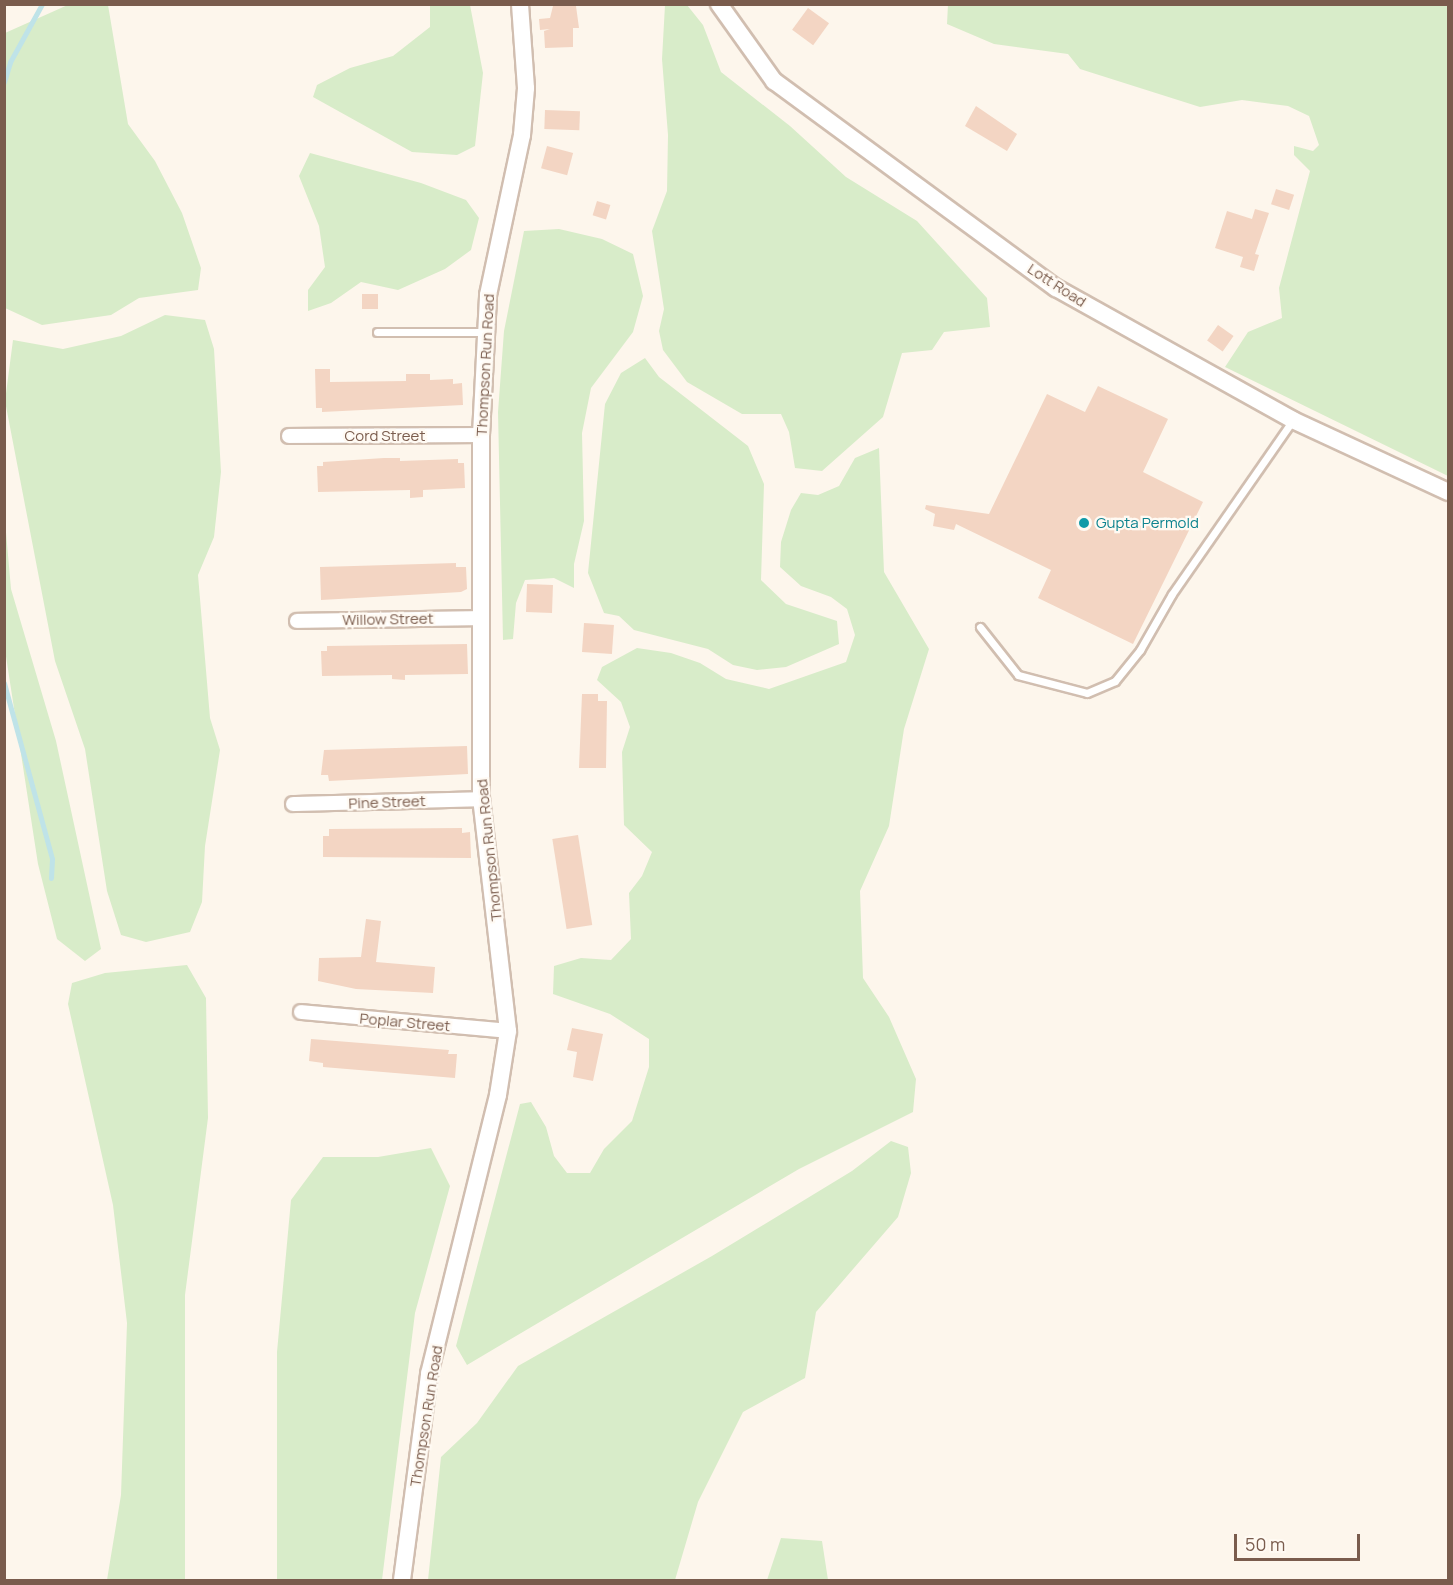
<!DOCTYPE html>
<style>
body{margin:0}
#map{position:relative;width:1453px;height:1585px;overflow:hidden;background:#fdf6ec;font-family:Manrope,sans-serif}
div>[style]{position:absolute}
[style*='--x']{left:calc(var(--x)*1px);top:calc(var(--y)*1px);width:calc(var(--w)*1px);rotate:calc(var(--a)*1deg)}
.green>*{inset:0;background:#d8ecc9}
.stream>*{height:5px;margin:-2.5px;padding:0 2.5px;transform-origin:2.5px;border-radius:2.5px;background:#bfe3e8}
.building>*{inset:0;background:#f3d5c3;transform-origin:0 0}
.roads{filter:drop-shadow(2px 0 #d1beb0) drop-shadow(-2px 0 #d1beb0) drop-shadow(0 2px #d1beb0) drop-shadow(0 -2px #d1beb0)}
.service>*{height:7px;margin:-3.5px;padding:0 3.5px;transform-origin:3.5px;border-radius:3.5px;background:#fff}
.minor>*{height:14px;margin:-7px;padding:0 7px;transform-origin:7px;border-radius:7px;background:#fff}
.tertiary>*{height:16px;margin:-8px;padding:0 8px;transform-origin:8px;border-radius:8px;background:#fff}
.dots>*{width:16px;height:16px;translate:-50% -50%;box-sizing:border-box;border:3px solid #fffaf3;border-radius:50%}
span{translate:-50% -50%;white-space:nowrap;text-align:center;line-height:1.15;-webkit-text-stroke:4.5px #fffaf3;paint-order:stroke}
.street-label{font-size:15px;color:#7a5c4d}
.culture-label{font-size:15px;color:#0d838f}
.left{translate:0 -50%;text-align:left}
.frame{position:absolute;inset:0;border:6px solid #7a5c4d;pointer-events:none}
.scale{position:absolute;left:1234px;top:1534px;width:126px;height:27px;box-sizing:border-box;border:3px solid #7a5c4d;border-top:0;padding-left:8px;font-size:18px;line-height:21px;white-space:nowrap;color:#7a5c4d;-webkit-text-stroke:4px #fffaf3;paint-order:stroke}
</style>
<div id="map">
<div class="green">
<i style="clip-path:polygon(70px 4px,108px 5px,128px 124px,155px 161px,182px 213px,201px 268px,198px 290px,139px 298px,111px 315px,42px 325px,5px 308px,5px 33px)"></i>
<i style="clip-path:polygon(948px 4px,1448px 5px,1448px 476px,1225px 367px,1248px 332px,1282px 318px,1279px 288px,1310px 171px,1294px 155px,1294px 146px,1313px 151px,1319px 145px,1309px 116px,1288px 106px,1242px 100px,1200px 107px,1080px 69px,1068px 54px,994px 44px,947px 24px)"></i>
<i style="clip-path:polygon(430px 5px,470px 5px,483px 73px,475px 146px,457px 155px,412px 152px,313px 97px,317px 85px,350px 68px,393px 56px,430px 27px)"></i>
<i style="clip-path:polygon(665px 5px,687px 5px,703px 25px,721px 72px,790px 126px,846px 177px,917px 221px,987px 298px,990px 327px,944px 332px,932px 350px,902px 353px,883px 417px,822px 471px,795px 468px,789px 432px,781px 414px,742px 414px,687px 382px,663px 350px,659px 331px,664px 309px,652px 231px,667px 191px,668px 135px,662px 59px)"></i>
<i style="clip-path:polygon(310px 153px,421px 183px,466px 200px,479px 218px,471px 250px,445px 269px,398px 290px,361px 282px,331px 303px,308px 311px,308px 290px,325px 267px,319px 226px,299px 176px)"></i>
<i style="clip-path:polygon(559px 229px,602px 239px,633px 254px,643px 296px,633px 332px,591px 388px,582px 433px,584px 521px,574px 564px,574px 588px,554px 578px,525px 580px,516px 603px,513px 639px,503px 640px,498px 412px,504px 331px,524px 231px)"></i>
<i style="clip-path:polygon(165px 315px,205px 320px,214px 349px,221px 472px,214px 537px,198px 575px,210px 718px,220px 750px,205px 846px,202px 902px,190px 932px,146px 942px,121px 935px,107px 891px,85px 749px,55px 661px,5px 401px,13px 340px,63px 349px,121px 336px)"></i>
<i style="clip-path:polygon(645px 358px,659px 377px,748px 446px,764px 484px,761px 580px,786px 604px,837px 621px,839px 644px,786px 667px,757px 670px,733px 665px,708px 649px,634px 630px,619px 616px,604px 613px,588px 573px,605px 404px,621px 373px)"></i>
<i style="clip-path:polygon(879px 448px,884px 572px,929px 649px,904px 729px,889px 826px,860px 891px,863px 978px,889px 1017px,916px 1079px,913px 1112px,799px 1169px,467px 1365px,456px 1346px,520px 1104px,531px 1102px,546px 1127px,554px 1156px,567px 1173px,590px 1173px,604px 1149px,632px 1121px,649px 1067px,649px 1039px,610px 1014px,553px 994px,554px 966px,581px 958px,611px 960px,631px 939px,629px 893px,642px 876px,652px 852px,624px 825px,622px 752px,630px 727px,621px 702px,597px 680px,602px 667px,637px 648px,671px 653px,700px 663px,726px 679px,769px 689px,846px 662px,855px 635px,847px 609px,831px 597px,801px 586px,780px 567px,781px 542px,791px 510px,801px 493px,818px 495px,839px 486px,855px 458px)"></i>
<i style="clip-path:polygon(5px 521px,11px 589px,56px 741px,101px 949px,85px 961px,57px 939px,38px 864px,5px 650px)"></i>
<i style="clip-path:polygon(187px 965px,206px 998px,208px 1118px,185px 1295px,185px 1580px,107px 1580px,121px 1495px,127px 1323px,113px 1205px,68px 1004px,72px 983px,105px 973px)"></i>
<i style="clip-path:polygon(891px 1141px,908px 1147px,911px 1173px,898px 1217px,816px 1312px,805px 1378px,743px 1412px,698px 1502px,675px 1580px,428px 1580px,441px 1457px,477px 1423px,518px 1366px,712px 1256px,852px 1171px)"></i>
<i style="clip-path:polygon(431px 1148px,450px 1186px,415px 1313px,382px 1580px,277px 1580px,277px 1352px,291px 1200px,323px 1157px,378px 1157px)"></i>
<i style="clip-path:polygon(781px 1538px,822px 1541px,828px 1580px,767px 1580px)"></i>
</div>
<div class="stream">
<i style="--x:4;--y:82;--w:21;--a:-73"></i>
<i style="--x:10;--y:62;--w:66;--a:-61.1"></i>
<i style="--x:4;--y:683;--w:182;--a:74.7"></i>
<i style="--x:52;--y:859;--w:19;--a:93"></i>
</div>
<div class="building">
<i style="clip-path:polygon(553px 6px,576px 6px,579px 28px,573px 28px,573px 47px,545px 48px,544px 31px,550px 29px,540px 30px,539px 19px,550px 18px)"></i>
<i style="left:808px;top:8px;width:26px;height:27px;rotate:36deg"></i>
<i style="clip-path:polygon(976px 106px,1017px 134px,1007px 151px,965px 126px)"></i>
<i style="left:545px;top:110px;width:35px;height:19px;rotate:2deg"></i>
<i style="left:547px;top:146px;width:27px;height:23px;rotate:15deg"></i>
<i style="left:1276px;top:189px;width:19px;height:16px;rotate:18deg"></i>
<i style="left:597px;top:201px;width:14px;height:15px;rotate:17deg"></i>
<i style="clip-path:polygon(1255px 209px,1269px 213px,1255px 254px,1259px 255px,1254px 271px,1240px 267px,1243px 257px,1215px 248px,1227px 211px,1252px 219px)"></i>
<i style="left:362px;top:294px;width:16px;height:15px"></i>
<i style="left:1218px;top:325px;width:19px;height:19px;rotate:35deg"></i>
<i style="clip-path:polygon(315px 369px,330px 369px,330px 382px,406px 381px,406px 374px,430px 374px,430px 380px,453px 379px,453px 384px,462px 383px,463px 405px,322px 412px,322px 408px,316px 408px)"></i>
<i style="clip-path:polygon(1098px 386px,1168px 419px,1143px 472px,1203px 502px,1133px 644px,1038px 598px,1051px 570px,956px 524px,954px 530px,933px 526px,935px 514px,925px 509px,926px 505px,989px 514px,1047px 394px,1085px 412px)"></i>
<i style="clip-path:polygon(384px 458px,400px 458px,400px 461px,458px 459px,458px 463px,464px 463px,465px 488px,423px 490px,423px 497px,410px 498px,410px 490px,318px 492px,317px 466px,323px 466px,323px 462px)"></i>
<i style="clip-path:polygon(456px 563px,456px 567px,466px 567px,467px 589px,461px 592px,321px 600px,320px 567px)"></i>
<i style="left:527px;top:584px;width:26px;height:28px;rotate:2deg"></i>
<i style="left:584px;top:623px;width:30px;height:29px;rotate:4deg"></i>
<i style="clip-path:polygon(467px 644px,468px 674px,405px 675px,405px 680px,392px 679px,392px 675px,322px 676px,321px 651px,327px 651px,327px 646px)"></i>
<i style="clip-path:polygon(582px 694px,598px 694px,598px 701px,607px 701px,606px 768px,579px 768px)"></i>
<i style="clip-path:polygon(467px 746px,468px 774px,329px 781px,328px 775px,321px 775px,324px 750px)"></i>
<i style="clip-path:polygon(462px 828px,462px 833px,470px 832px,471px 858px,323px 857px,323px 836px,329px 836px,329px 829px)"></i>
<i style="left:578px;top:835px;width:91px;height:26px;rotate:81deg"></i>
<i style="clip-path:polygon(366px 919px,381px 921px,376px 962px,435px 967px,433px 993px,356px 989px,318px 981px,319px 958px,361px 957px)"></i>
<i style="clip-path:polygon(572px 1028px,603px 1034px,593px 1081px,573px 1077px,577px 1052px,567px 1050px)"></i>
<i style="clip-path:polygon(311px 1039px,449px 1050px,448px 1054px,457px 1054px,455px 1078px,323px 1067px,323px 1063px,309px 1061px)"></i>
</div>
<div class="roads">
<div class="service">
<i style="--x:377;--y:332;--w:109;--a:0"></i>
<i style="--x:980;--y:627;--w:61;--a:51.6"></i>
<i style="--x:1018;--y:675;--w:71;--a:14.6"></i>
<i style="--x:1087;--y:693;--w:30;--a:-23"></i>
<i style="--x:1115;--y:681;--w:40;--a:-51"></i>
<i style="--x:1140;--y:650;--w:64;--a:-60.3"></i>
<i style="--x:1172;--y:594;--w:212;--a:-55.2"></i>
</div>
<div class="minor">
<i style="--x:289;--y:436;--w:192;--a:-0.3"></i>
<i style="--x:297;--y:621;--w:182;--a:-0.9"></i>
<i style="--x:293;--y:804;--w:188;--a:-1.5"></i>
<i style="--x:301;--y:1012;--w:208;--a:5.2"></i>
</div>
<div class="tertiary">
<i style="--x:719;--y:4;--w:95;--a:54.5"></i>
<i style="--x:774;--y:81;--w:350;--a:36.3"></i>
<i style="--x:1056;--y:288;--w:271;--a:29.1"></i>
<i style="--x:1293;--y:420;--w:171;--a:24.9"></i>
<i style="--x:402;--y:1580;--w:208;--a:-82.5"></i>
<i style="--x:429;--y:1374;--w:287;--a:-76.1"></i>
<i style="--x:498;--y:1095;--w:65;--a:-81.1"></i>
<i style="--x:508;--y:1031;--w:234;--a:-96.6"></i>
<i style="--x:481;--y:799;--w:364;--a:-90"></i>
<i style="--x:481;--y:435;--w:140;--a:-87.1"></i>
<i style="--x:488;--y:295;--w:164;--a:-78"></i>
<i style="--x:522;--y:135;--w:47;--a:-85.1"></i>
<i style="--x:526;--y:88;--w:84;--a:-94.1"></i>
</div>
</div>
<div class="dots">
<i style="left:1084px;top:523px;background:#0f9aa8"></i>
</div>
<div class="street-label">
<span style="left:1057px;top:285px;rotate:33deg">Lott Road</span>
<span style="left:485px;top:365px;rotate:-87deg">Thompson Run Road</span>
<span style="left:385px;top:436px">Cord Street</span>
<span style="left:388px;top:619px;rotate:-1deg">Willow Street</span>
<span style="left:387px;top:802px;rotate:-2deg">Pine Street</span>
<span style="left:489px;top:850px;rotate:-96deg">Thompson Run Road</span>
<span style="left:405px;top:1022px;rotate:5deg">Poplar Street</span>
<span style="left:426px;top:1416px;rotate:-81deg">Thompson Run Road</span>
</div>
<div class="culture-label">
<span class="left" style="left:1096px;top:523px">Gupta Permold</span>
</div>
<div class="frame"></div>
<div class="scale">50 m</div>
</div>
